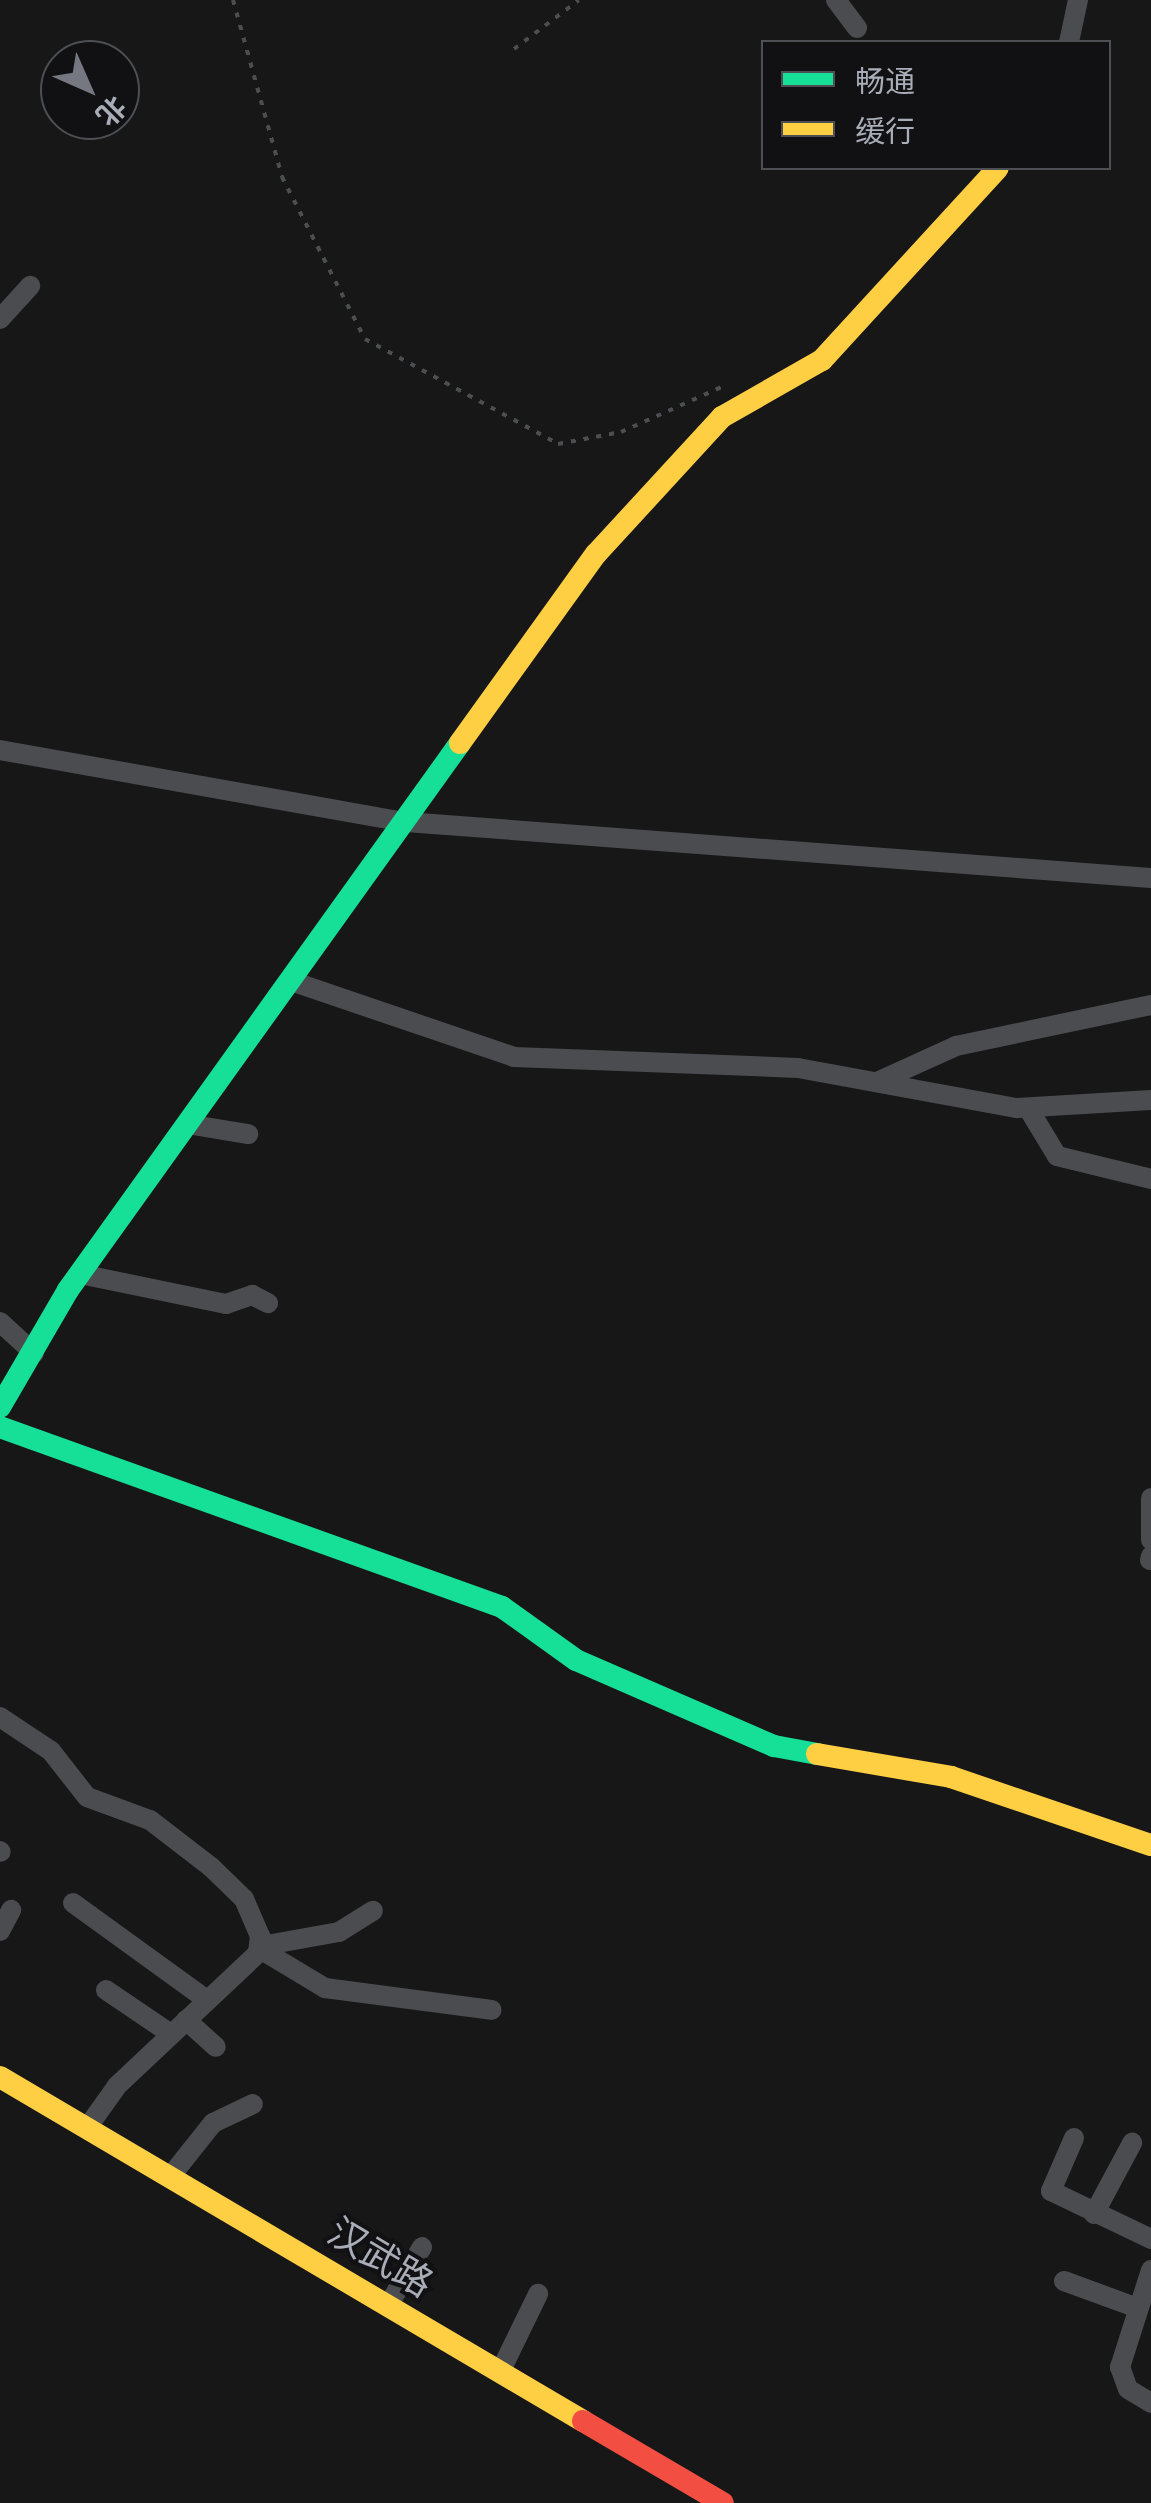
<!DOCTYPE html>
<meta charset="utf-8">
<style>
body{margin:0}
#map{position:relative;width:1151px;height:2503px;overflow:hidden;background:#171717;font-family:"Alegreya Sans","Noto Sans SC",sans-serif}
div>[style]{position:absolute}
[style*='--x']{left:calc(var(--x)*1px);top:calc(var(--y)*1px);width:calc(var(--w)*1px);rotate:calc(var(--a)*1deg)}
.path>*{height:4px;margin-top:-2px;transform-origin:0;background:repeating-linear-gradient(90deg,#4d4e52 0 5px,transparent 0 13px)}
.street>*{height:20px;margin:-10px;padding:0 10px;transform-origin:10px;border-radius:10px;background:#4b4c50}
.fast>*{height:22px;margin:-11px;padding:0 11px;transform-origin:11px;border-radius:11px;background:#16e098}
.slow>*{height:22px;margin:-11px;padding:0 11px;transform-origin:11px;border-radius:11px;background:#ffcf43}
.jam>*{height:22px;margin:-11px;padding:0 11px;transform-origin:11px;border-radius:11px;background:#f24e42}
span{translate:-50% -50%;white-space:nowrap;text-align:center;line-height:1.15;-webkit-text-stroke:8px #111113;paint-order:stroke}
.street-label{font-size:38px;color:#a8adb8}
.legend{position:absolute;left:761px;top:40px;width:350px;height:130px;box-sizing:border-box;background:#111113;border:2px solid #4d4f55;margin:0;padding:12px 18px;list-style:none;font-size:30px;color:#a8adb8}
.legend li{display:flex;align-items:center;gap:20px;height:50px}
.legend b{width:50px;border:2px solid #4d4f55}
.north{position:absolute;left:40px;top:40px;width:100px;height:100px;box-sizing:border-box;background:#111113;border:2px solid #4d4f55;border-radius:50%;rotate:135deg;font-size:28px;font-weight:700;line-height:40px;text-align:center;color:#a8adb8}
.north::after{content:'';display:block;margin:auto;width:35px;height:45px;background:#757880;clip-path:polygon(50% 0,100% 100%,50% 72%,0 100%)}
</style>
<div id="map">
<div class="path">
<i style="--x:233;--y:0;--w:184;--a:74.5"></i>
<i style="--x:282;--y:177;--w:182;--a:62.9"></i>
<i style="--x:365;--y:339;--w:220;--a:28.5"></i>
<i style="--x:558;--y:444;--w:64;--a:-10.8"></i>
<i style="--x:621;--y:432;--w:113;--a:-24.1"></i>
<i style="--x:514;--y:49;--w:81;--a:-37"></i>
</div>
<div class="street">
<i style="--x:836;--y:0;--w:35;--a:53"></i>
<i style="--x:1069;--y:42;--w:43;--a:-77.9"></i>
<i style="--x:0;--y:319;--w:45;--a:-47.7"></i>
<i style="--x:0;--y:750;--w:412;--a:10.1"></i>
<i style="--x:406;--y:822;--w:747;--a:4.3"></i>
<i style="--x:294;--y:982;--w:232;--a:18.8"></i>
<i style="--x:514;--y:1057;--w:284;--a:2.2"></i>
<i style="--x:798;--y:1068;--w:223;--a:10.4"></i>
<i style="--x:1017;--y:1108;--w:134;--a:-3.4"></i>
<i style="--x:879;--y:1081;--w:85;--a:-24.4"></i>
<i style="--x:956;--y:1046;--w:199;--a:-11.9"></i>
<i style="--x:1028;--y:1108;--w:56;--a:58.9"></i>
<i style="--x:1057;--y:1156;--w:97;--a:13.7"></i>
<i style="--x:193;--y:1125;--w:56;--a:9.3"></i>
<i style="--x:80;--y:1274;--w:149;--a:11.6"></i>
<i style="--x:226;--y:1304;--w:28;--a:-19"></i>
<i style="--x:252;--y:1295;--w:18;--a:27"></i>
<i style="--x:0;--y:1322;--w:46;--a:42.4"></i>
<i style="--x:1151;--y:1498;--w:42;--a:90"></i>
<i style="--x:1150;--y:1560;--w:4;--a:-76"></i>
<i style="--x:0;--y:1717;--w:61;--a:33.7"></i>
<i style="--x:51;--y:1751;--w:58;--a:52"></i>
<i style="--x:87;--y:1797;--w:67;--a:20.1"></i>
<i style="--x:150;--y:1820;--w:77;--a:37.6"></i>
<i style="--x:211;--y:1867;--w:46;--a:44.1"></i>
<i style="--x:244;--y:1899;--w:40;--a:66.6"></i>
<i style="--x:260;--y:1936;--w:17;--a:97"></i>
<i style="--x:258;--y:1953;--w:194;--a:136.7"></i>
<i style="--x:117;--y:2086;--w:52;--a:125.5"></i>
<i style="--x:0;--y:1851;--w:1;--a:45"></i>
<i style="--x:73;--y:1903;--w:165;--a:35.9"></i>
<i style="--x:0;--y:1931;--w:24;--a:-62"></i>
<i style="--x:261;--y:1946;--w:79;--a:-10.2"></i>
<i style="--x:339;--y:1932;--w:40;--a:-32"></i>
<i style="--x:260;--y:1949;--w:76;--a:31"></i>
<i style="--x:325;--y:1988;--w:168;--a:7.5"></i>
<i style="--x:106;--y:1990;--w:78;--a:34.1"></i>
<i style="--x:186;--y:2020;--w:40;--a:42"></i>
<i style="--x:1074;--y:2138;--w:58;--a:113.5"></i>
<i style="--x:1051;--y:2191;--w:111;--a:25.6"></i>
<i style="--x:170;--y:2177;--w:69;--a:-51.5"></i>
<i style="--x:213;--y:2123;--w:44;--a:-25.4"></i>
<i style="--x:1094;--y:2214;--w:81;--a:-61.8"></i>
<i style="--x:1151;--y:2270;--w:102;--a:107.7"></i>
<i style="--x:1120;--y:2367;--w:23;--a:70"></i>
<i style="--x:1128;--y:2389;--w:27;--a:31"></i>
<i style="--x:1064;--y:2281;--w:76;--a:20.1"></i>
<i style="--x:388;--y:2306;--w:68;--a:-60"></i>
<i style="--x:500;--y:2372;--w:87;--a:-64"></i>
</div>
<div class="fast">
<i style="--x:0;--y:1407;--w:135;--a:-59.8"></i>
<i style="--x:68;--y:1290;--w:673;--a:-54.37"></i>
<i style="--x:0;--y:1427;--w:533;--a:19.73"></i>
<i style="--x:502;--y:1607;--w:91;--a:35.6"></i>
<i style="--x:576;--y:1660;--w:216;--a:23.5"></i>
<i style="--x:774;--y:1746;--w:44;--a:10.5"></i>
</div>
<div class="slow">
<i style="--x:460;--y:743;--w:233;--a:-54.3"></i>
<i style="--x:596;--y:554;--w:186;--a:-47.4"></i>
<i style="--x:722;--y:417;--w:115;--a:-29.7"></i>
<i style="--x:822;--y:360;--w:260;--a:-47.5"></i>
<i style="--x:817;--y:1754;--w:136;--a:9.7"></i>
<i style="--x:951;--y:1777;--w:211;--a:18.8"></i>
<i style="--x:0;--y:2077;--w:677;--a:30.54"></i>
</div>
<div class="jam">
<i style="--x:583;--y:2421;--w:162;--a:30.4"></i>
</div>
<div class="street-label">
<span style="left:379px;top:2260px;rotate:31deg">汉武路</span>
</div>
<ul class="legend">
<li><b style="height:12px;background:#16e098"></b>畅通</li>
<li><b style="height:12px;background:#ffcf43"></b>缓行</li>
</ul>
<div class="north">北</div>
</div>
